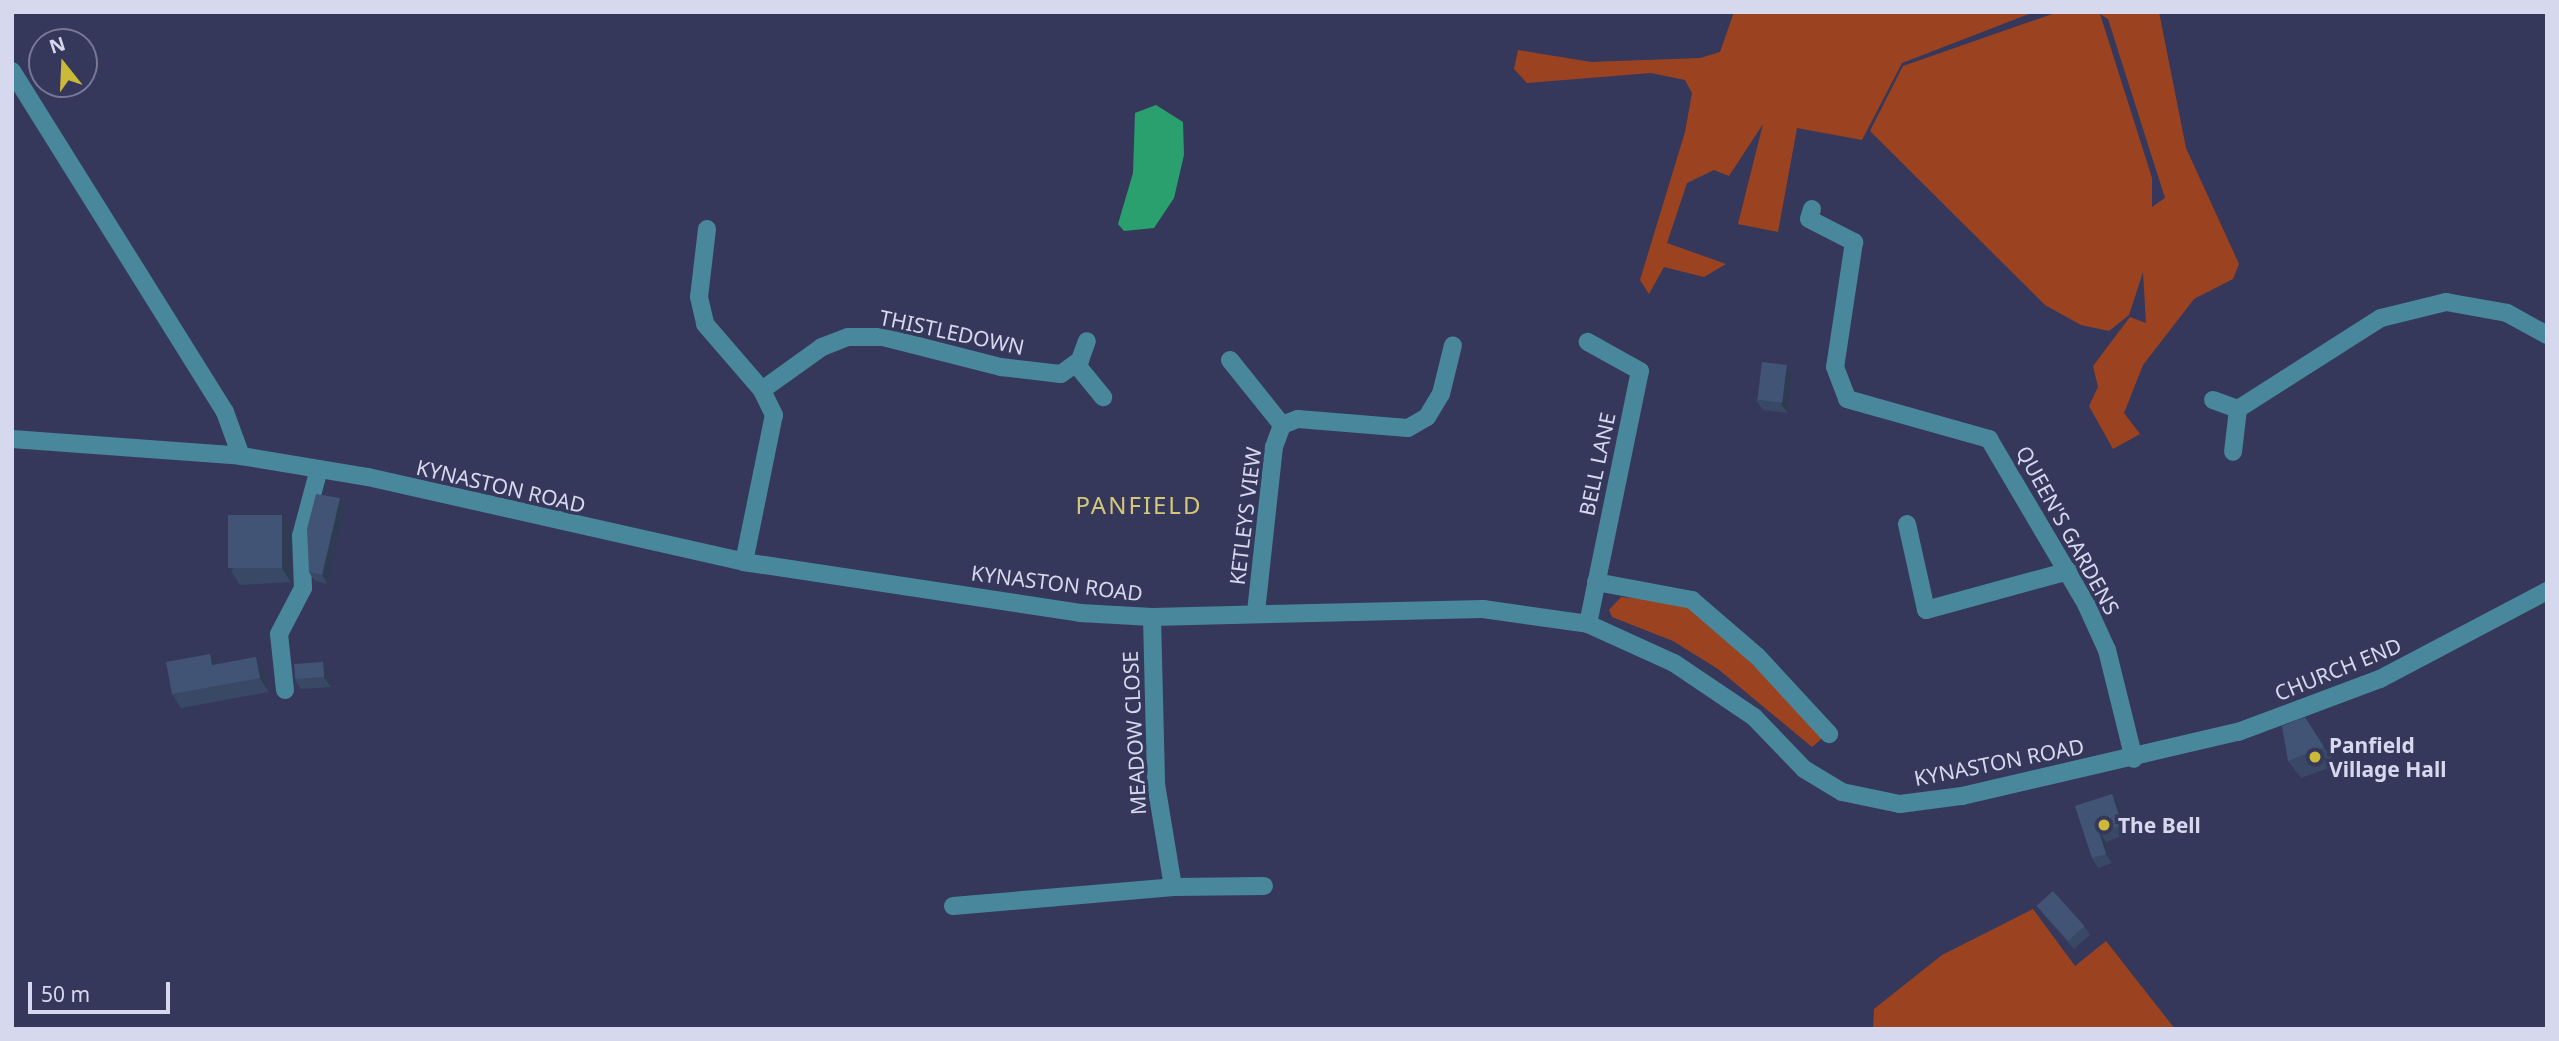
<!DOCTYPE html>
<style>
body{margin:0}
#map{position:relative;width:2559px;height:1041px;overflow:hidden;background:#36385b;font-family:"Noto Sans",sans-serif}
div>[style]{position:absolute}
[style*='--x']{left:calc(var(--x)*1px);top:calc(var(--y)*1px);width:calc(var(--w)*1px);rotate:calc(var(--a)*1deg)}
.green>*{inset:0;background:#9b4320}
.water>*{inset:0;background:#2aa06f}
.minor>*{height:18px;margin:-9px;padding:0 9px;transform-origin:9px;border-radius:9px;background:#49889c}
.wall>*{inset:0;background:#384865}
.shaded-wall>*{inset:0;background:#2e3b52}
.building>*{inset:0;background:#415475;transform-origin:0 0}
.dots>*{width:19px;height:19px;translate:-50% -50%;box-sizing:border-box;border:4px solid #36385b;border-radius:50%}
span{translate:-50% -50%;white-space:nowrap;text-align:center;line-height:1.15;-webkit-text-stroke:7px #36385b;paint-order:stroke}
.street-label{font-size:21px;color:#d6d8ee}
.poi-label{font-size:21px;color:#d6d8ee;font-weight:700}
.left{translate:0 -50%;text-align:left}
.quarter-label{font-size:24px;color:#d4c779;letter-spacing:2px}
.frame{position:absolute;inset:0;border:14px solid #d6d8ee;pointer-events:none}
.north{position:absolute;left:28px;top:28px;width:70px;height:70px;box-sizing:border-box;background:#36385b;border:2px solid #767896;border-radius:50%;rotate:342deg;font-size:19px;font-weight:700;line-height:28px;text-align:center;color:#d6d8ee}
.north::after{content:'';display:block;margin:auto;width:24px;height:32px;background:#ccb938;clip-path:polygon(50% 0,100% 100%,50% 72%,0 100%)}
.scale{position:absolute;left:28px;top:982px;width:142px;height:32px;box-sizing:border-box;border:4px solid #d6d8ee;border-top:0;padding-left:9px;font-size:21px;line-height:24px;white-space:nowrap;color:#d6d8ee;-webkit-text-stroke:5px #36385b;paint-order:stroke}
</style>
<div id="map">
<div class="green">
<i style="clip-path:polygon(1734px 12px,2034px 12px,1902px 63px,1862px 140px,1797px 128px,1778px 232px,1738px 224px,1763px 124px,1729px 176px,1714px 170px,1687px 183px,1667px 243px,1726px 264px,1704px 277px,1664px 267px,1649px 294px,1640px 280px,1685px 132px,1692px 93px,1685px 80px,1651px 73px,1527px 83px,1514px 69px,1518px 50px,1591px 62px,1700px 58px,1720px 52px)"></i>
<i style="clip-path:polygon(evenodd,2058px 12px,2159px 12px,2186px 148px,2239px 264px,2233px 279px,2194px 299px,2143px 365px,2124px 413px,2140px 434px,2113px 449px,2089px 406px,2098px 387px,2093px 366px,2130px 317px,2146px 323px,2143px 272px,2129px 315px,2109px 331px,2081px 325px,2045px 305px,1870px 131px,1903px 66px,2058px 12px,2100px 14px,2108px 19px,2165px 198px,2152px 207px,2152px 178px,2100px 14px)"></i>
<i style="clip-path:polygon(1621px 597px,1689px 603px,1826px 735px,1812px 747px,1718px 669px,1673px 641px,1612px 617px,1609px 610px)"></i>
<i style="clip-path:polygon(2033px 909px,2075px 966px,2106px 941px,2175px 1029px,1873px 1029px,1874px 1009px,1942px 955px)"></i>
</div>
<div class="water">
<i style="clip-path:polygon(1156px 105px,1183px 122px,1184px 155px,1174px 198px,1154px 228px,1124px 231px,1118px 224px,1133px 173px,1135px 113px)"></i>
</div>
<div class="minor">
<i style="--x:12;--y:71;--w:402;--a:58"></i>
<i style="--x:225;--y:412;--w:47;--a:70"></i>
<i style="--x:1812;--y:209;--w:10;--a:107"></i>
<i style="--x:1809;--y:219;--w:51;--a:27.1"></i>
<i style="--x:1854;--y:242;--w:126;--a:98.6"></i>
<i style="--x:1835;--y:367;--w:34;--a:69"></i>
<i style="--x:1847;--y:399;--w:148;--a:15.7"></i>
<i style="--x:1989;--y:439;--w:191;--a:59.5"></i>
<i style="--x:2086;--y:604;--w:51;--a:65.5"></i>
<i style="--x:2107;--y:650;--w:112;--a:76.1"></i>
<i style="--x:707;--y:229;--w:68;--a:96.7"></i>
<i style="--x:699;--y:297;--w:28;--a:77"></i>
<i style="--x:705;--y:324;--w:87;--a:49.2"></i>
<i style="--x:762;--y:390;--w:74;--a:-35.6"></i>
<i style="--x:822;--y:347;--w:28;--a:-21"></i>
<i style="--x:848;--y:337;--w:35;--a:0"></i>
<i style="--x:883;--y:337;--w:122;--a:14.3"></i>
<i style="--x:1001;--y:367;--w:60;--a:6.7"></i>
<i style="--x:1061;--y:374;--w:24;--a:-36"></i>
<i style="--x:1080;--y:360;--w:20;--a:-70"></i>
<i style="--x:1230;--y:360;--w:83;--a:51.3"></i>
<i style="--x:1282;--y:425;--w:17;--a:-21"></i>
<i style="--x:1298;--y:419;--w:110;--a:4.7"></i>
<i style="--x:1408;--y:428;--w:22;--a:-30"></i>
<i style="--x:1427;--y:417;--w:27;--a:-59"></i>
<i style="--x:1441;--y:394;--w:50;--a:-76.2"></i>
<i style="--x:1076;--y:364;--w:43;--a:50.7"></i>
<i style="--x:2213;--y:400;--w:27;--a:20"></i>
<i style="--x:2238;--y:409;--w:43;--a:96.6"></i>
<i style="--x:2238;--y:409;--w:169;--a:-32.5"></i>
<i style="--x:2381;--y:318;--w:67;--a:-13.8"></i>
<i style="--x:2446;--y:302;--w:62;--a:10.2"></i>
<i style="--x:2507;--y:313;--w:46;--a:28.8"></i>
<i style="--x:12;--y:439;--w:230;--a:4.2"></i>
<i style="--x:241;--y:456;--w:129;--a:9.4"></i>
<i style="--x:368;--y:477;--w:385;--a:12.7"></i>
<i style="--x:744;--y:562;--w:340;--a:8.6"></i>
<i style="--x:1080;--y:613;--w:72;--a:3.2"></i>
<i style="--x:1152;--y:617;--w:331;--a:-1.4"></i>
<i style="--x:1483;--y:609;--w:106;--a:8.1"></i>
<i style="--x:1588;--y:624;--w:94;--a:24.4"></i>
<i style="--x:1674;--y:663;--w:97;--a:34"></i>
<i style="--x:1754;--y:717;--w:72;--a:46.1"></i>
<i style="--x:1804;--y:769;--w:44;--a:31.2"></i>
<i style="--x:1842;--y:792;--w:59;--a:11.7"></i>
<i style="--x:1900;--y:804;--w:63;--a:-7.4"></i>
<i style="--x:1962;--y:796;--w:283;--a:-13.1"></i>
<i style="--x:2238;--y:732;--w:152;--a:-20.5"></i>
<i style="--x:2380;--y:679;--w:189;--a:-27.8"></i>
<i style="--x:1907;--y:524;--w:88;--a:77.5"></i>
<i style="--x:1926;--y:610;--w:148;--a:-15.3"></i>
<i style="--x:744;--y:562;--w:150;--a:-78.5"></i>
<i style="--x:774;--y:415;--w:28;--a:-116"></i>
<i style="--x:1596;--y:582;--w:98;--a:10.6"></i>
<i style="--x:1692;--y:600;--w:87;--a:40.8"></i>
<i style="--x:1758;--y:657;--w:105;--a:47.3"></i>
<i style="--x:1256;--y:612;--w:166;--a:-83.8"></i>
<i style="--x:1274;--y:447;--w:23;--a:-70"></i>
<i style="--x:1152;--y:617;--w:167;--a:88.6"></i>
<i style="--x:1156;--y:784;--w:104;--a:80.6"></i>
<i style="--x:1173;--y:887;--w:91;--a:-0.6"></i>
<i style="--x:1588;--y:624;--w:258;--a:-78.4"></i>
<i style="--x:1640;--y:371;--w:60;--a:-150.9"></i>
<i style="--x:285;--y:690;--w:56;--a:-96.1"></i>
<i style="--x:279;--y:634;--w:52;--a:-62.4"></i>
<i style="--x:303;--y:588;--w:52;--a:-92.2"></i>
<i style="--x:301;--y:536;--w:69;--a:-75"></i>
<i style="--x:953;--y:906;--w:221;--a:-4.9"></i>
</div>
<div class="wall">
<i style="clip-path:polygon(1787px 365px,1793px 374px,1788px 413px,1763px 410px,1756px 400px)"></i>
<i style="clip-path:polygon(340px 498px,346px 507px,328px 584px,315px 581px,309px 572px)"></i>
<i style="clip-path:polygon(282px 515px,291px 529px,291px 582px,240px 585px,231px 571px)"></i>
<i style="clip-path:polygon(323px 662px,329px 671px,331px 687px,301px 689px,295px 680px)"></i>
<i style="clip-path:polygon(217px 664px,265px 671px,269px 692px,181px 708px,172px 694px)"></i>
<i style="clip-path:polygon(2318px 735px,2337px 765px,2301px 778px,2288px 761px)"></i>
<i style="clip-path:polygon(2112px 794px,2119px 803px,2128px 834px,2106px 842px,2112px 863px,2098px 868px,2092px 858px,2075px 806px)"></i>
<i style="clip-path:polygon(2037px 906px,2084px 926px,2090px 935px,2074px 949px,2044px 915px)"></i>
</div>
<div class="shaded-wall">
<i style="clip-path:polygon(1787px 365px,1793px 374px,1788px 413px,1781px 404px)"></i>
<i style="clip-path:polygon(340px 498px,346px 507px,328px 584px,322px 575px)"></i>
<i style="clip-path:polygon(282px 515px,291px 529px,291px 582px,282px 568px)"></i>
<i style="clip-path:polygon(210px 654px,219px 668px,212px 665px)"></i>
<i style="clip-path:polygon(256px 657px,265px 671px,269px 692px,260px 678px)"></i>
<i style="clip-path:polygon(323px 662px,329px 671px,331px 687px,324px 677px)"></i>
<i style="clip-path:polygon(2305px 717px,2318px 735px,2337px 765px,2324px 747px)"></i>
<i style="clip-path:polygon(2112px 794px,2119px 803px,2128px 834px,2122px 825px)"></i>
<i style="clip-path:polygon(2099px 832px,2106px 842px,2112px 863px,2106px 854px)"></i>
</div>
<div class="building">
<i style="left:1762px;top:362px;width:25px;height:38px;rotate:7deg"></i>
<i style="clip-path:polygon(316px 494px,340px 498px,322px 575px,309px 572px,307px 529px)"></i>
<i style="left:282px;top:515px;width:53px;height:54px;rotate:90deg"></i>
<i style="clip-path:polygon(210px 654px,212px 665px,256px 657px,260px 678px,172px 694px,166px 662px)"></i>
<i style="left:323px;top:662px;width:15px;height:29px;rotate:86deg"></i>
<i style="clip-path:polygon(2305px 717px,2324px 747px,2288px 761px,2282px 726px)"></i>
<i style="clip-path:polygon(2112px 794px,2122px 825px,2099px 832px,2106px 854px,2092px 858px,2075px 806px)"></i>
<i style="left:2053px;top:891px;width:47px;height:22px;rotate:48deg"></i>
</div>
<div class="dots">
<i style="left:2315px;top:757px;background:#ccb938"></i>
<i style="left:2104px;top:825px;background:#ccb938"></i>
</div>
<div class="street-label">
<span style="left:952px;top:332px;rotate:12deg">THISTLEDOWN</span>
<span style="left:1597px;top:464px;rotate:-78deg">BELL LANE</span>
<span style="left:501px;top:486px;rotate:13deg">KYNASTON ROAD</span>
<span style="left:1245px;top:516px;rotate:-83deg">KETLEYS VIEW</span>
<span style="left:2068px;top:530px;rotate:61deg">QUEEN'S GARDENS</span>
<span style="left:1057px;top:583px;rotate:7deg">KYNASTON ROAD</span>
<span style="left:2338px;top:669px;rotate:-22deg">CHURCH END</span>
<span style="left:1134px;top:733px;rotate:-93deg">MEADOW CLOSE</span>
<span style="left:1999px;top:762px;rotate:-11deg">KYNASTON ROAD</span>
</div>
<div class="poi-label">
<span class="left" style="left:2329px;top:757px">Panfield<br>Village Hall</span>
<span class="left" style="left:2118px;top:825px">The Bell</span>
</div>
<div class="quarter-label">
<span style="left:1139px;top:505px">PANFIELD</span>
</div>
<div class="frame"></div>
<div class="north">N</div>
<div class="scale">50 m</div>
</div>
